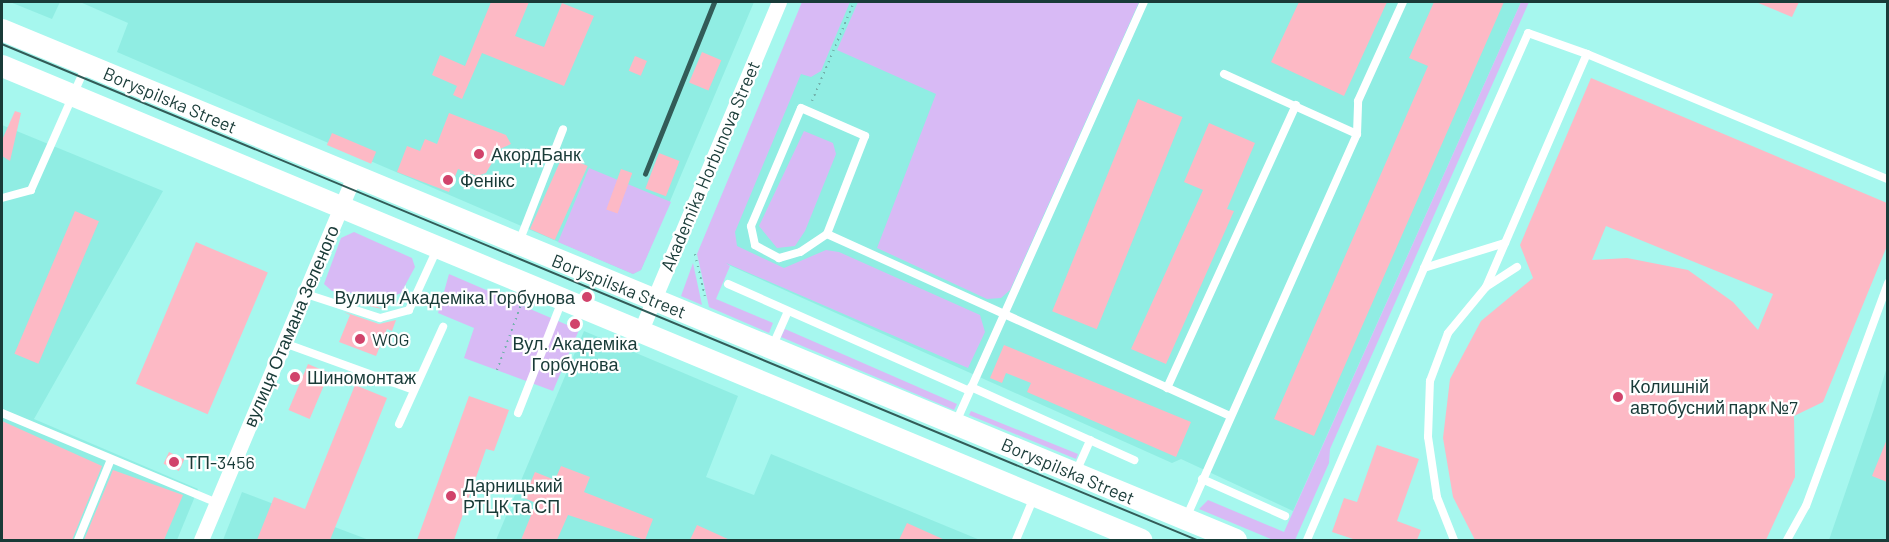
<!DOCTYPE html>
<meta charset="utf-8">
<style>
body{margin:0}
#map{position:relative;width:1889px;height:542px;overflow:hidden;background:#a6f7ee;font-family:Barlow,sans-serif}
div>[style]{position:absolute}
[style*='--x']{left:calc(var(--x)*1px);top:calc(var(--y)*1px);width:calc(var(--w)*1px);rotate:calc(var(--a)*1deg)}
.built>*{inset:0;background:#90ede3}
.green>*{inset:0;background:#d8baf5}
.building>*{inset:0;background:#fdb9c5;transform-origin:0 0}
.path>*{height:2px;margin-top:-1px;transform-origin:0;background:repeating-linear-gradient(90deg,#73b2ac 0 1.5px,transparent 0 6px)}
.lane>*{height:8px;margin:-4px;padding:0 4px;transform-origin:4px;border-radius:4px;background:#fff}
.street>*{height:15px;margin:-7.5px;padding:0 7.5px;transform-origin:7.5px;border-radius:7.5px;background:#fff}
.secondary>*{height:22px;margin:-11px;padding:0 11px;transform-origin:11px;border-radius:11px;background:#fff}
.tram>*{height:1.5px;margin:-0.75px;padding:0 0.75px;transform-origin:0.75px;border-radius:0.75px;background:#325c58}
.rail>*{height:4.5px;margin:-2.25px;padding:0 2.25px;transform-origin:2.25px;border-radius:2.25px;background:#325c58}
.dots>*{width:16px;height:16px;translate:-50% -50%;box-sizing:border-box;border:3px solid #fff;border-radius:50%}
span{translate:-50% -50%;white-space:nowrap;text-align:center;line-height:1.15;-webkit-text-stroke:4.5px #fff;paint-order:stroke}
.street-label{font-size:18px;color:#193b38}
.poi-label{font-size:18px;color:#193b38}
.left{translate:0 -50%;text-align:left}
.right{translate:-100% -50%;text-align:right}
.frame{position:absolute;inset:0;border:3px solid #193b38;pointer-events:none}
</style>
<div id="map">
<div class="built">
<i style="clip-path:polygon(10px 2px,60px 2px,52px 19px)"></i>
<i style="clip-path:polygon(80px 2px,754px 2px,641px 270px,633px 274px,117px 52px,128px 23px)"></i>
<i style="clip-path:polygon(812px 2px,1521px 2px,1293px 511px,1181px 459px,1172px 463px,713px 258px)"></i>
<i style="clip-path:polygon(2px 125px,163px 191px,34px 419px,198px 489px,177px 540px,2px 540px)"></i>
<i style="clip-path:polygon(584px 331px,738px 396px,706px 477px,754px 495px,771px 454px,980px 540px,496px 540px)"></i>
<i style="clip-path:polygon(1887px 367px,1887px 540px,1829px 540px,1874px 409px)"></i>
<i style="clip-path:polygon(242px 492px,369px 540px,223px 540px)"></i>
</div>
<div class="green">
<i style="clip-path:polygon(802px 2px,850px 2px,821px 71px,811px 77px,801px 74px,735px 232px,737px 246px,784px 268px,826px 250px,839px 252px,980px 315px,985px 332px,968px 368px,726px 263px,730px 266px,716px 299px,773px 323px,769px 333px,709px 307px,697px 254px)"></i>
<i style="clip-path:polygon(858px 2px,1139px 2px,1010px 290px,1001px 298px,987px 299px,877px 248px,936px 94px,837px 50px)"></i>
<i style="clip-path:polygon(1521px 2px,1529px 2px,1330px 449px,1329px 463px,1295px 540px,1273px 540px,1199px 509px,1208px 500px,1284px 532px)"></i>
<i style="clip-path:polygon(804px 131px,833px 143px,836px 154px,805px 231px,795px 246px,777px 248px,759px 226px)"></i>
<i style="clip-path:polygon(589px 168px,671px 202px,641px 270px,633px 274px,558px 242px)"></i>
<i style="clip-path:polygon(354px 232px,412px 258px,415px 267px,401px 293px,391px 297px,332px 291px,324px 284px,341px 238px)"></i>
<i style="clip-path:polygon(693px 263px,702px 305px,681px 296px)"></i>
<i style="clip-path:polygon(449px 274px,579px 330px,553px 391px,464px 358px,474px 328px,438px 313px)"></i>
<i style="clip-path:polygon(785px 329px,957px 404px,954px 410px,781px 337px)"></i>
<i style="clip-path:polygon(971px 411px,1078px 454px,1076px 459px,969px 415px)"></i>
</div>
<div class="building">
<i style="clip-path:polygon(491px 2px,529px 2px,515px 36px,544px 47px,562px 3px,594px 16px,564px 86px,482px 53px,462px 99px,453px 95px,457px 86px,432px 75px,440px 55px,465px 66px)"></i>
<i style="clip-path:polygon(1299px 2px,1387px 2px,1344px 96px,1271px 62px)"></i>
<i style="clip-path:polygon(1434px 2px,1504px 2px,1314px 436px,1274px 419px,1428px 66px,1409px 58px)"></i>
<i style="clip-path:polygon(1756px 2px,1799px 2px,1792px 17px)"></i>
<i style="left:702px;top:52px;width:21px;height:33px;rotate:23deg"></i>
<i style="left:635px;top:56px;width:13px;height:16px;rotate:23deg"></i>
<i style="clip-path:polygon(evenodd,1591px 78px,1887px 203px,1887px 246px,1823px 402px,1794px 416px,1795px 477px,1766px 540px,1475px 540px,1453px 497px,1443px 438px,1450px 379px,1481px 321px,1533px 278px,1520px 245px,1591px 78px,1606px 226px,1773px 294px,1758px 330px,1733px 302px,1688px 270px,1627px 258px,1592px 260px,1606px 226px)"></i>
<i style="left:1138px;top:99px;width:48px;height:229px;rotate:22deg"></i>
<i style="clip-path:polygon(15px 111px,21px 113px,10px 161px,2px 156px,2px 140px)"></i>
<i style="clip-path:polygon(449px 113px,506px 135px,511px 144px,500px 149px,486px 173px,477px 176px,458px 169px,449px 192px,397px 172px,407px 146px,420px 151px,425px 139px,437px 144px)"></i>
<i style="clip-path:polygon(1209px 123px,1255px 143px,1227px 209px,1234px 211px,1166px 364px,1131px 349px,1203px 190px,1184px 182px)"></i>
<i style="left:332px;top:133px;width:48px;height:13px;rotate:23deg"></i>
<i style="left:659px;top:153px;width:22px;height:38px;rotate:21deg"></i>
<i style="left:563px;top:155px;width:27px;height:81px;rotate:24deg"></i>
<i style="left:621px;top:169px;width:12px;height:43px;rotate:20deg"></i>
<i style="left:75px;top:211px;width:26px;height:155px;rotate:23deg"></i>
<i style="left:196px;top:242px;width:78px;height:154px;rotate:23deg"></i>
<i style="clip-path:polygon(350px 297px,386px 310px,348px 301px)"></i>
<i style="clip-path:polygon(344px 312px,379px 324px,396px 320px,392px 331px,387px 329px,376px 356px,339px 342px,350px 315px)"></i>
<i style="clip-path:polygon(1004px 345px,1191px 422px,1176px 457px,1027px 392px,1031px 383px,1006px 373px,1002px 383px,990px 378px)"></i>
<i style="left:308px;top:364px;width:23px;height:50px;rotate:23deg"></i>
<i style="clip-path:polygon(355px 385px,387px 398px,330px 540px,257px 540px,274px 497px,305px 509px)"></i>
<i style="clip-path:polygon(469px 396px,509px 410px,494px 451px,486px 449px,454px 540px,417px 540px)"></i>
<i style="clip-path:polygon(2px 421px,102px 466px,72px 540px,2px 540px)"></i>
<i style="clip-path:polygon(1887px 439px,1887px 482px,1872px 476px)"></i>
<i style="clip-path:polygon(1377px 445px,1419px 459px,1397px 521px,1421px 530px,1417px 540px,1356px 540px,1332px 532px,1344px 498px,1357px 502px)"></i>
<i style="left:169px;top:452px;width:17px;height:13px;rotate:25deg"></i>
<i style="clip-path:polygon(561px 466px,590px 477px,584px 492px,653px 519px,645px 540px,568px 515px,557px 540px,521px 540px,536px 503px,524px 498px,535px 472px,555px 480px)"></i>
<i style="clip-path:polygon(113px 470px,183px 495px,164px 540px,84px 540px)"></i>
<i style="clip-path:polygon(907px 523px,945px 540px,899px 540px)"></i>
<i style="clip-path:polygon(697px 525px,730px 540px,690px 540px)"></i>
</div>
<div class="path">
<i style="--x:812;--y:101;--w:108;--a:-67"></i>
<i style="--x:695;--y:254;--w:48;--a:76.8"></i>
<i style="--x:497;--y:370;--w:72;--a:-69.8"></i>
</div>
<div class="lane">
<i style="--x:1224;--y:74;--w:146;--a:24.3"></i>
<i style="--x:801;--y:108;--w:70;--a:23.6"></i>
<i style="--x:865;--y:136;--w:105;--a:111.2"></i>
<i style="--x:827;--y:234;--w:32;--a:146"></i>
<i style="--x:800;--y:252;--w:22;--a:164"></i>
<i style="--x:779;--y:258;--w:27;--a:-152"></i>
<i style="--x:755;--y:245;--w:19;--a:-102"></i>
<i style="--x:751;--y:226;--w:128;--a:-67"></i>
<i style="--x:2;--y:198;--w:30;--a:-15"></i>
<i style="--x:31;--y:190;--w:136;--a:-66.1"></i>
<i style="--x:827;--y:234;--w:442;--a:24.3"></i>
<i style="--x:519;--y:242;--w:121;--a:-68.7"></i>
<i style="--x:1424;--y:268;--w:257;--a:-66.1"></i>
<i style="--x:1528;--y:33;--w:63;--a:19.6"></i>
<i style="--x:728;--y:284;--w:264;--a:23.9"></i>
<i style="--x:1486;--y:287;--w:37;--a:-33"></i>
<i style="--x:306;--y:294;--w:78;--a:18"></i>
<i style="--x:380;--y:318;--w:30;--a:-15"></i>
<i style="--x:409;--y:310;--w:67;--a:-65.3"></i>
<i style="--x:284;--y:343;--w:138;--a:19.9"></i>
<i style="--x:773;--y:345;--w:37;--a:-66"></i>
<i style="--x:971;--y:387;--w:179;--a:24.1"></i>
<i style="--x:1167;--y:388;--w:311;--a:-65.5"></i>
<i style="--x:2;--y:413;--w:233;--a:22.7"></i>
<i style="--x:518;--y:413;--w:118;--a:-68.6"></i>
<i style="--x:956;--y:422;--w:460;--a:-65.9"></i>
<i style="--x:399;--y:424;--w:107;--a:-65.6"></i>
<i style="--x:1076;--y:472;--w:35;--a:-66"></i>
<i style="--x:1202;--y:479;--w:91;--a:24"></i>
<i style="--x:1186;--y:518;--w:420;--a:-66"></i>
<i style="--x:1357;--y:134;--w:33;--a:-88"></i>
<i style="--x:1358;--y:101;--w:109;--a:-65.6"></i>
<i style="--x:78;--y:540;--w:87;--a:-67.8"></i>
<i style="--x:1016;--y:540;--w:47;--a:-67.3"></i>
<i style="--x:1307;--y:540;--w:296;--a:-66.7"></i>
<i style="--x:1424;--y:268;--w:85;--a:-17.2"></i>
<i style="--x:1454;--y:540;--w:46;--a:-111.6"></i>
<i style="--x:1437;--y:497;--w:61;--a:-98.5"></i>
<i style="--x:1428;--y:437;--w:56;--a:-88"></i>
<i style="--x:1430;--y:381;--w:51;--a:-69.4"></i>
<i style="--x:1448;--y:333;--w:60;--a:-50.4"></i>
<i style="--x:1486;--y:287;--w:254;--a:-66.6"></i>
<i style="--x:1587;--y:54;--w:326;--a:22.6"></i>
<i style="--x:1787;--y:540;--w:39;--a:-61"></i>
<i style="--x:1806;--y:506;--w:238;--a:-69.8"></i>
</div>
<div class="street">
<i style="--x:641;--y:330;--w:356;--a:-67.2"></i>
<i style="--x:201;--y:540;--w:393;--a:-67.2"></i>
</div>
<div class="secondary">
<i style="--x:2;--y:30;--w:1335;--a:22.45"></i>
<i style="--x:2;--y:66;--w:1234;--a:22.59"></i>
</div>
<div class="tram">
<i style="--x:2;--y:44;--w:1294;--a:22.54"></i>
</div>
<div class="rail">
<i style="--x:645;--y:174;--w:185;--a:-68.1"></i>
</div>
<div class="dots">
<i style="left:479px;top:154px;background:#d1436b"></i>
<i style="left:448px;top:180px;background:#d1436b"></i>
<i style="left:587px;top:297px;background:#d1436b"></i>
<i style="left:575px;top:324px;background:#d1436b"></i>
<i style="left:360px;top:339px;background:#d1436b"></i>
<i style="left:295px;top:377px;background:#d1436b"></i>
<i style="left:1618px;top:397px;background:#d1436b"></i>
<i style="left:174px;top:462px;background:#d1436b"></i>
<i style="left:451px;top:496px;background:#d1436b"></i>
</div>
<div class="street-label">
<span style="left:170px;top:100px;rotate:23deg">Boryspilska Street</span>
<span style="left:710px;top:166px;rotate:-67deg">Akademika Horbunova Street</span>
<span style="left:619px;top:286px;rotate:22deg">Boryspilska Street</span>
<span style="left:291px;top:326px;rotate:-67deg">вулиця Отамана Зеленого</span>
<span style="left:1068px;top:471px;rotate:23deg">Boryspilska Street</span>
</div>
<div class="poi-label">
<span class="left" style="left:491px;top:154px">АкордБанк</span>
<span class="left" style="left:460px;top:180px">Фенікс</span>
<span class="right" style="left:575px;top:297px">Вулиця Академіка Горбунова</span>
<span class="left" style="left:372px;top:339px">WOG</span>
<span style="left:575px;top:354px">Вул. Академіка<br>Горбунова</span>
<span class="left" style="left:307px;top:377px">Шиномонтаж</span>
<span class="left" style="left:1630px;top:397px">Колишній<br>автобусний парк №7</span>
<span class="left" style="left:186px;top:462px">ТП-3456</span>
<span class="left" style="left:463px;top:496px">Дарницький<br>РТЦК та СП</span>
</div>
<div class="frame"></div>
</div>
